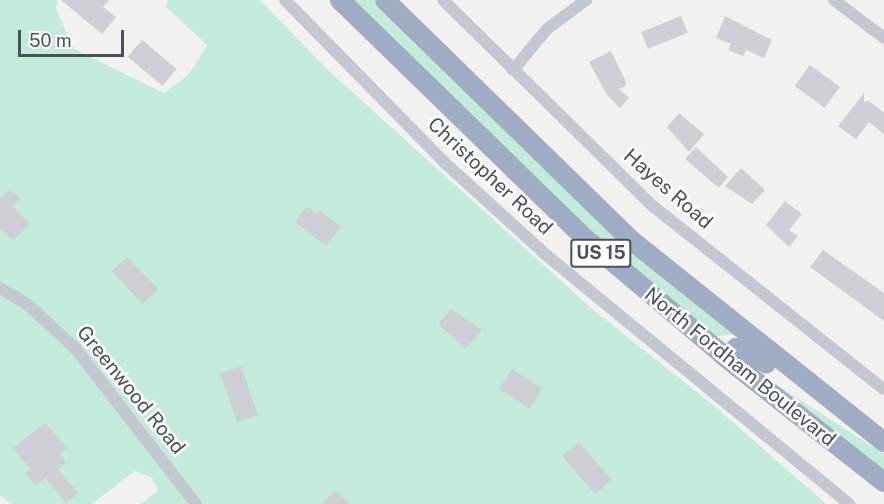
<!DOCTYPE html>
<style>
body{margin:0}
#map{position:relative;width:884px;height:504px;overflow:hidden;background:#f2f1f0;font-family:"Public Sans",sans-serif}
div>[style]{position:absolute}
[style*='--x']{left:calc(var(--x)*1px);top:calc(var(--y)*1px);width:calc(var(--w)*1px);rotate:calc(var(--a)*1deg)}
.green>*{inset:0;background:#c4ebda}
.building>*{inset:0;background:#cecfd4;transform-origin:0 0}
.minor>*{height:12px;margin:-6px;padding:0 6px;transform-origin:6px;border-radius:6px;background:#c3c8d0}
.trunk>*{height:20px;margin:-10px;padding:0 10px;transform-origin:10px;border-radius:10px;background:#a0acc3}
span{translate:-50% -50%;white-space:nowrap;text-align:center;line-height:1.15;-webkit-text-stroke:5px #fff;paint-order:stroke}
.shield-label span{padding:2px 4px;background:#fff;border:2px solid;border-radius:4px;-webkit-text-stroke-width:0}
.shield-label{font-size:18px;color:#4a505c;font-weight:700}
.street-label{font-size:20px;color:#4a505c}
.scale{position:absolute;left:18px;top:30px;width:106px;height:27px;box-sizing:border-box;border:3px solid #4a505c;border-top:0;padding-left:8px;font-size:18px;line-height:21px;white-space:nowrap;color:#4a505c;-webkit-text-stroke:4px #fff;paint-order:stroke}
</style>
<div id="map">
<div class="green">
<i style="clip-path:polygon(0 0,58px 0,56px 9px,74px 49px,164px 93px,189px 74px,207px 45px,166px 7px,168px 0,260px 0,328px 70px,591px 308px,719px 410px,826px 504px,140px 504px,158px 491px,152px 478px,135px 471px,92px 504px,12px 504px,0 496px)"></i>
<i style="clip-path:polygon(351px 0,373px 0,591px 213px,733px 334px,712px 337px,627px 265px)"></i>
<i style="clip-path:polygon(752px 369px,884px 454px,884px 472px)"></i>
</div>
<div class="building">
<i style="clip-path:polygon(61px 0,109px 0,103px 7px,116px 17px,102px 34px)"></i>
<i style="left:681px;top:16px;width:18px;height:43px;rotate:68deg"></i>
<i style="clip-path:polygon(725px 16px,772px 40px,764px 58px,746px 50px,743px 56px,728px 50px,731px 44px,716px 38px)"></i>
<i style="left:142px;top:40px;width:45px;height:22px;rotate:40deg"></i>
<i style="clip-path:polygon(611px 51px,625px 80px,626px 86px,619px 89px,629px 98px,620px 108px,607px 95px,589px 62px)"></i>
<i style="left:810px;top:65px;width:37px;height:26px;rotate:36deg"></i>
<i style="clip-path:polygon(864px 93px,864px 102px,869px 101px,884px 113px,884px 134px,869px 122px,856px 139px,838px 126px)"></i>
<i style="clip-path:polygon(679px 113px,704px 134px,689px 152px,667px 127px)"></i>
<i style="clip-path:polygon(696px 147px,728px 177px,719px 188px,685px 159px)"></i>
<i style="clip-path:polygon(741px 168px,765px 190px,752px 204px,725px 186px)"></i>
<i style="clip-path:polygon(11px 189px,20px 199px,13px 206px,30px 224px,13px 240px,0 229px,0 199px)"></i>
<i style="clip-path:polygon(785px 201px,802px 214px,789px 230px,798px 236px,789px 247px,766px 225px)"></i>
<i style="clip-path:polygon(307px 206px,317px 214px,320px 210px,341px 227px,326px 246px,295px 222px)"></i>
<i style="clip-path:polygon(823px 250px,884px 293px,884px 321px,810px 267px)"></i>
<i style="left:127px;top:257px;width:45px;height:21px;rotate:46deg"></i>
<i style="clip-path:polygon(451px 309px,482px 330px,466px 349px,438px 324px)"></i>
<i style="left:241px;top:366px;width:52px;height:22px;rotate:71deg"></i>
<i style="left:512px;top:369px;width:36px;height:24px;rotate:32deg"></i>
<i style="clip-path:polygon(45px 423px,67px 448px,60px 454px,66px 462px,58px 469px,78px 493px,66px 503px,45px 478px,36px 486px,25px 473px,30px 469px,13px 448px)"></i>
<i style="left:579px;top:442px;width:50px;height:22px;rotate:49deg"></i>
<i style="clip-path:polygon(335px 490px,351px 504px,322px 504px)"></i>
</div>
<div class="minor">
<i style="--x:285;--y:0;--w:227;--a:45.5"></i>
<i style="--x:444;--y:162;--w:137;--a:42.3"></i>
<i style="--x:545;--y:254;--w:394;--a:39.4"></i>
<i style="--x:443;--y:0;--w:296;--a:44.5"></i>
<i style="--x:654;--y:207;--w:293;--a:38.4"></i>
<i style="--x:834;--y:0;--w:63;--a:37.2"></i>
<i style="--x:513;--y:70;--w:53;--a:-50.3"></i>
<i style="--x:547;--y:29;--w:49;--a:-36.6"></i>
<i style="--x:0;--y:288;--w:31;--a:31"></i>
<i style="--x:27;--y:304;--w:67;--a:42.6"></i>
<i style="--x:76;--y:349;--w:196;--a:52.3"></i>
</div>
<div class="trunk">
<i style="--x:340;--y:0;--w:344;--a:44.2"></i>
<i style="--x:587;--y:240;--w:187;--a:40.2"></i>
<i style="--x:730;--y:361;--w:196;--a:38.2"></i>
<i style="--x:385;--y:0;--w:344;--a:44.3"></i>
<i style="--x:631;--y:240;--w:324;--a:38.6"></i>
<i style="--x:725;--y:357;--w:14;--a:-39"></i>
<i style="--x:736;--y:348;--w:34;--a:27"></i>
</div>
<div class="shield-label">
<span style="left:601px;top:253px">US 15</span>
</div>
<div class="street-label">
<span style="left:490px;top:176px;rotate:43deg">Christopher Road</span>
<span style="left:668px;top:189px;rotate:41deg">Hayes Road</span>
<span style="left:740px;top:367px;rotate:39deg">North Fordham Boulevard</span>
<span style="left:131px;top:390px;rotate:51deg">Greenwood Road</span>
</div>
<div class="scale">50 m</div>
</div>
